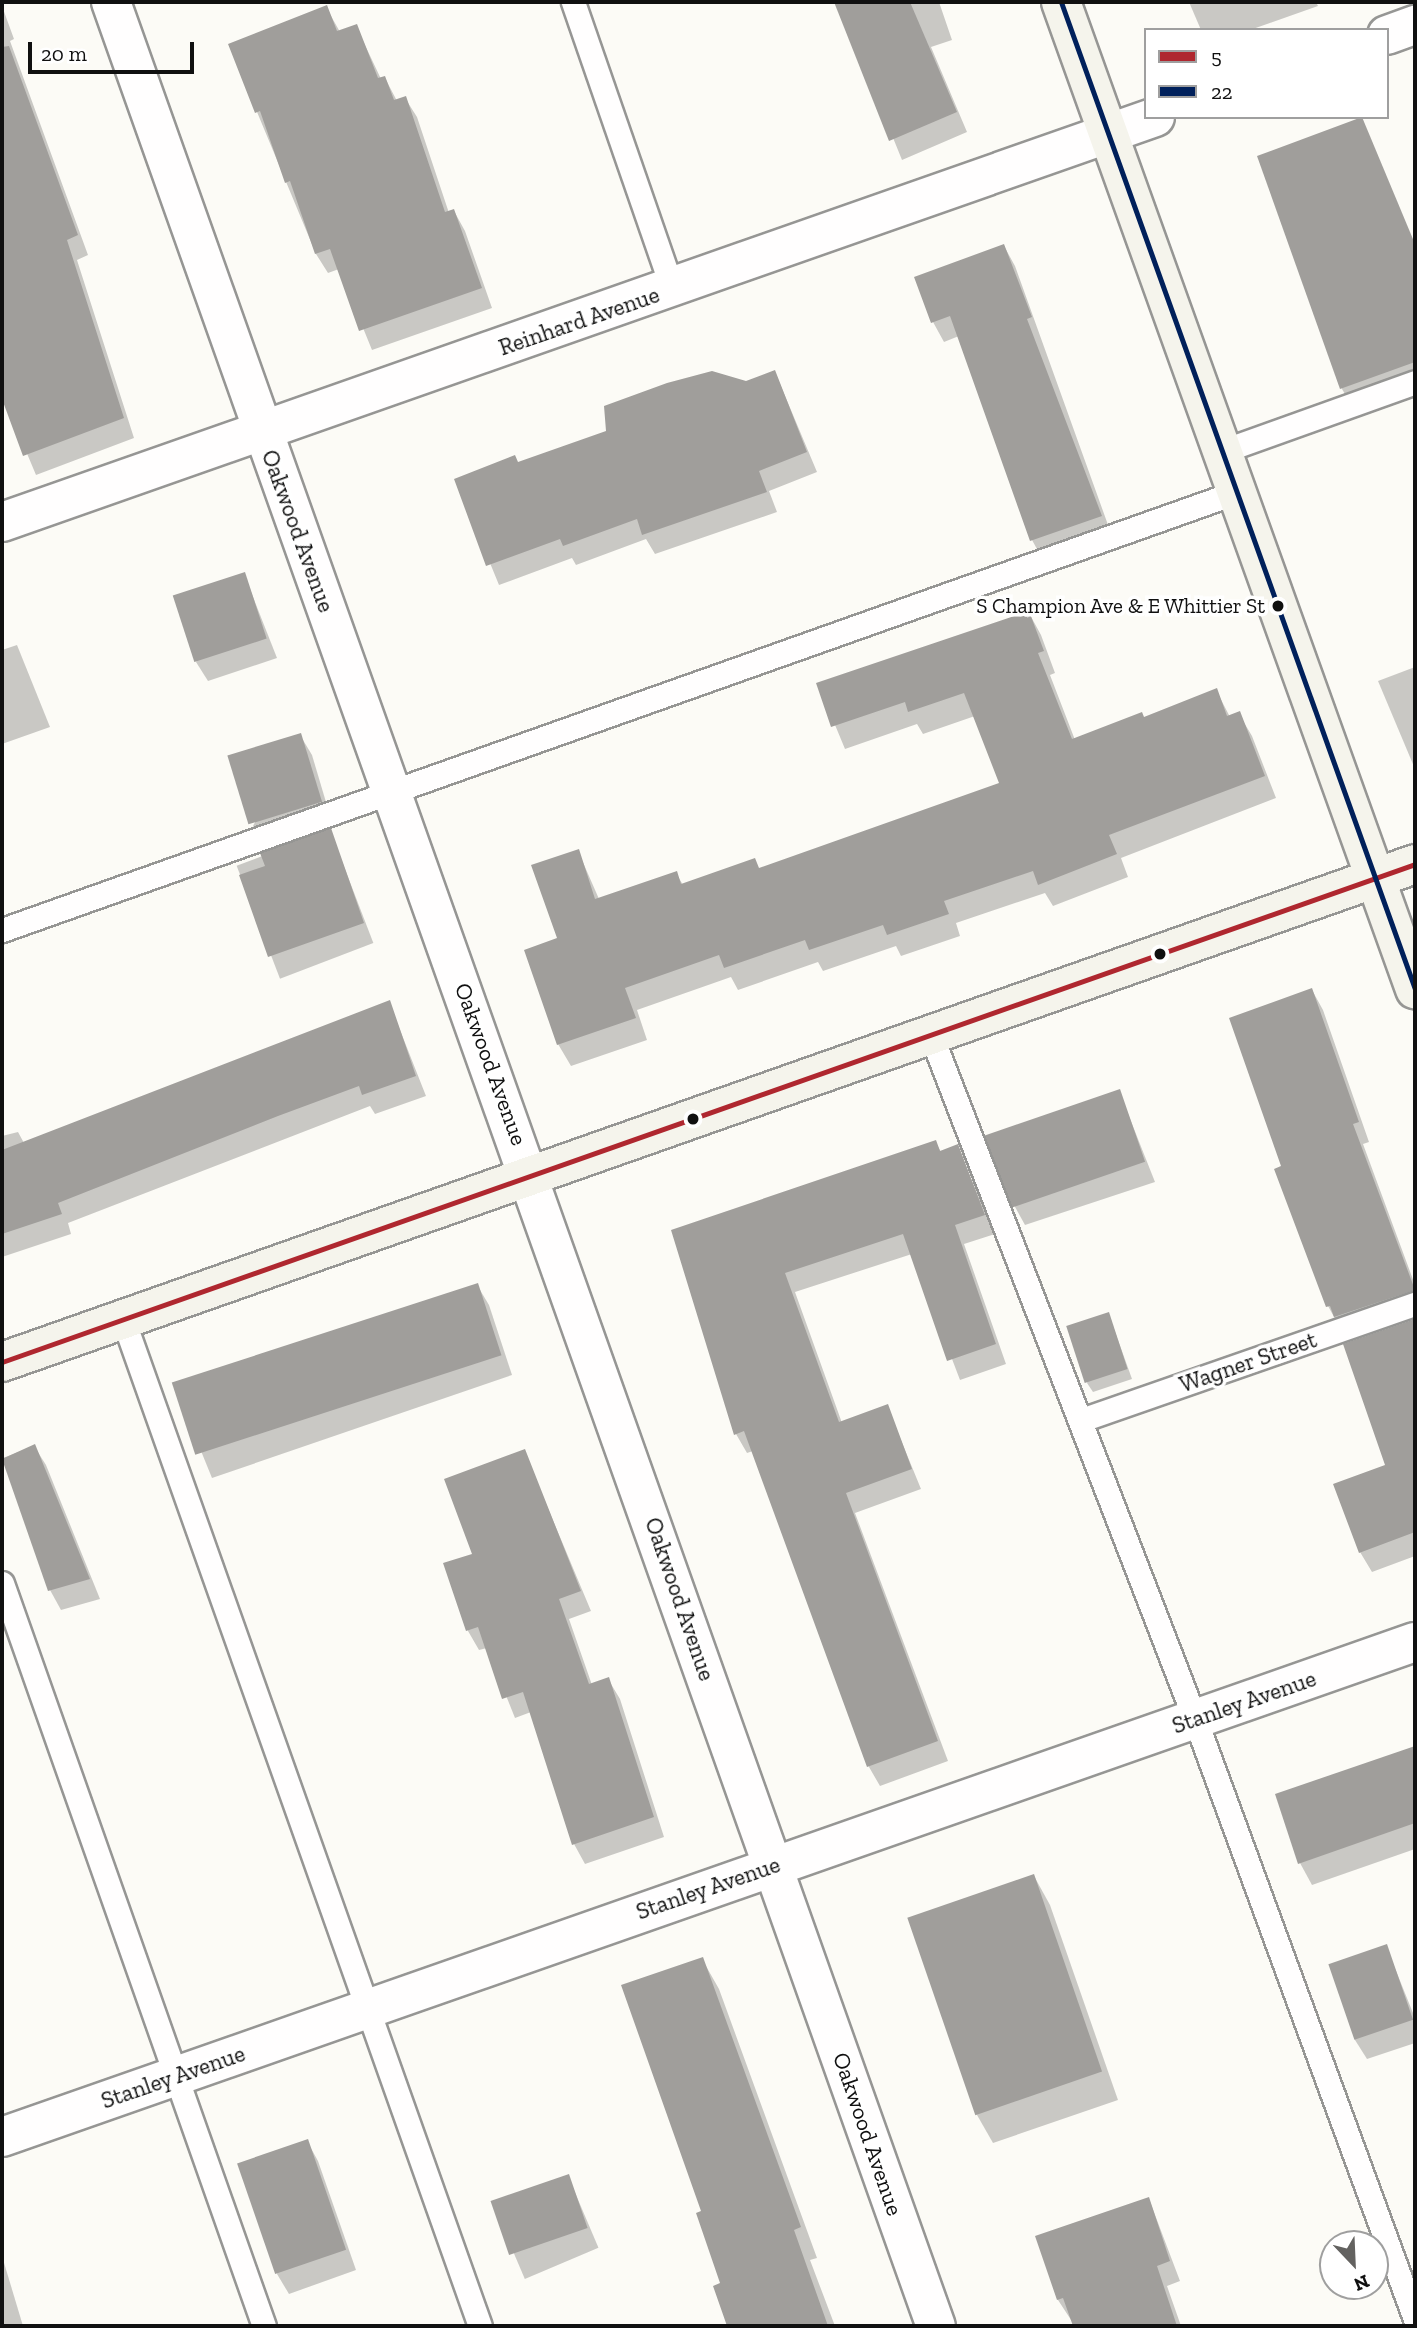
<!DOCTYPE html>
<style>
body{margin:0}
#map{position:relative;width:1417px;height:2328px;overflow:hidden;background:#fcfbf6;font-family:"Zilla Slab",serif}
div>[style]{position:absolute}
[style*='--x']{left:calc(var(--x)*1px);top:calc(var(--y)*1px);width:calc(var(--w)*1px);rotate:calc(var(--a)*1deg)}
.shadow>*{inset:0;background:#0003;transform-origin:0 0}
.building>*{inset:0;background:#a09e9b;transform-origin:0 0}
.roads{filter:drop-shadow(2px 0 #969694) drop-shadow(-2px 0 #969694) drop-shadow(0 2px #969694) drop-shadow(0 -2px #969694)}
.lane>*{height:23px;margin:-11.5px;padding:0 11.5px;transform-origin:11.5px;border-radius:11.5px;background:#fffefe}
.street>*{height:38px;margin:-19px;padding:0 19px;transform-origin:19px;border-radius:19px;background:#fffefe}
.secondary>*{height:38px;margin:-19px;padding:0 19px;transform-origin:19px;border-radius:19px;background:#f5f4ec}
.bus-1>*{height:5px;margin:-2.5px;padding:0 2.5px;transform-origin:2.5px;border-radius:2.5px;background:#af272f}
.bus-2>*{height:5px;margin:-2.5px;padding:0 2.5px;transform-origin:2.5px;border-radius:2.5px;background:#00205b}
.dots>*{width:19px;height:19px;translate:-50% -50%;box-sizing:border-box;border:4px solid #fff;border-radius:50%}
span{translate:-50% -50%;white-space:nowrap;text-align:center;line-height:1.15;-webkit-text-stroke:7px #fff;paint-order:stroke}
.bus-label{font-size:21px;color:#101010}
.right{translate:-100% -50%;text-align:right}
.street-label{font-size:23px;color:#101010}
.frame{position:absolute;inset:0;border:4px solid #101010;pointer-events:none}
.legend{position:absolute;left:1144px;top:28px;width:245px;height:91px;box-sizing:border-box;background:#fff;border:2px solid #9f9f9f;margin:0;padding:9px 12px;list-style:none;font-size:21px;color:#101010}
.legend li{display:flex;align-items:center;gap:14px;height:35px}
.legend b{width:35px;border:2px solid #9f9f9f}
.north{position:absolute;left:1319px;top:2230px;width:70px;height:70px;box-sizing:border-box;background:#fff;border:2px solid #9f9f9f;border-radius:50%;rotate:157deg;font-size:19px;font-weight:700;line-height:28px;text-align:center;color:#101010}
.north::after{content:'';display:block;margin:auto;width:24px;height:32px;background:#636260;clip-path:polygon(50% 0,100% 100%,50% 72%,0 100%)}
.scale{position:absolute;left:28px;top:42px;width:166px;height:32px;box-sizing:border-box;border:4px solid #101010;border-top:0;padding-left:9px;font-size:21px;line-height:24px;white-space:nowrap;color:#101010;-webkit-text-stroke:5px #fff;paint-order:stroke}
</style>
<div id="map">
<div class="shadow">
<i style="clip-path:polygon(838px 2px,939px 2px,952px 40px,931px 47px,967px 132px,902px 160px)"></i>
<i style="clip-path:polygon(1189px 2px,1316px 2px,1318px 6px,1250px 30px,1201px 30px)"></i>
<i style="clip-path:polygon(2px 6px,14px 39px,10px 41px,88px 255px,77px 260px,134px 438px,36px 475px,2px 394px,2px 379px,14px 375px,2px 337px)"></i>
<i style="clip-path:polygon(326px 7px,340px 32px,356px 26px,381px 79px,385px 78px,397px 101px,405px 98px,417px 117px,449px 213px,454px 211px,465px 231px,492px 308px,372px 350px,339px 269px,328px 273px,316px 254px,257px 112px)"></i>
<i style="clip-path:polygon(1361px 119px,1415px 249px,1415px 386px,1353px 408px,1342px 389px,1260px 157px)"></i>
<i style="clip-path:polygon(1004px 246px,1015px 266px,1112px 536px,1043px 560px,1032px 540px,959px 336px,944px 342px,933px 322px)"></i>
<i style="clip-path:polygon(775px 372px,817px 472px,769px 491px,777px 512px,655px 554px,646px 539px,576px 565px,572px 558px,499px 585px,456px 480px,518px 464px)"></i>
<i style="clip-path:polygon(244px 574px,277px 658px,208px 681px,196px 662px)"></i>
<i style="clip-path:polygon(1029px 613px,1041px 635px,1055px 673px,1050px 675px,1075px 740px,1145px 719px,1216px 690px,1230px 717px,1239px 714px,1252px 736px,1276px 798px,1121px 858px,1128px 877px,1053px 906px,1045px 893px,956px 923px,960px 936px,901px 956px,896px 946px,823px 971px,818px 962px,738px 990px,731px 977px,637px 1010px,647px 1040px,571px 1066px,558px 1044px,559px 939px,578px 851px,599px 899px,676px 873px,683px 885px,760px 870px,1001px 784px,975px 716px,923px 734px,917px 724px,845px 749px,818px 684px)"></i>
<i style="clip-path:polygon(17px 645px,50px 727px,2px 744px,2px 650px)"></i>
<i style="clip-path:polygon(1415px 667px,1415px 769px,1378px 681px)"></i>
<i style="clip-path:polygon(300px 735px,312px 755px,331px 819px,265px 845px,253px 826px)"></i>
<i style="left:330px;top:830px;width:121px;height:100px;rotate:69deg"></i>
<i style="clip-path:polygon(1312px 990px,1323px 1010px,1369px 1142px,1363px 1144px,1415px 1285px,1415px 1313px,1339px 1326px,1328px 1306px)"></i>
<i style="clip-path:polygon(389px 1002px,426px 1096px,375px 1114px,370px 1106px,68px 1223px,71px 1234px,2px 1257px,2px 1136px,18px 1132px,24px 1143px)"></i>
<i style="clip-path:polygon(1119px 1091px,1155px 1182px,1025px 1225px,1014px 1205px)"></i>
<i style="clip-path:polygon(936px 1143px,941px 1152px,957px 1146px,995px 1234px,964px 1244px,1006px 1364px,960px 1380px,912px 1254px,795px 1292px,842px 1423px,887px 1406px,921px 1489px,855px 1513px,948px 1761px,880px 1786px,869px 1767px,753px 1451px,747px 1453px,736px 1434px,673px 1231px)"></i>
<i style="clip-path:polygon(477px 1285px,489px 1305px,512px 1375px,212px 1478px,177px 1392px)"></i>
<i style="clip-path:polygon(1109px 1315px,1132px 1379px,1093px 1392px,1087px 1383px)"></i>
<i style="clip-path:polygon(1415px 1320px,1415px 1556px,1372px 1572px,1360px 1552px,1387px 1466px,1345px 1345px)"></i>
<i style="clip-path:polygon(34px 1446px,46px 1465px,100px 1599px,61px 1610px,50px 1590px,3px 1458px)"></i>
<i style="clip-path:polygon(524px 1451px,591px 1611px,569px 1619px,592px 1685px,608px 1679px,620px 1699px,664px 1837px,585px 1864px,574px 1844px,531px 1712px,515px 1718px,487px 1648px,479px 1650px,468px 1631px,446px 1564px,474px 1555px)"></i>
<i style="clip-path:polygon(1415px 1748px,1415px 1849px,1312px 1885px,1300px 1863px,1277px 1795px)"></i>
<i style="clip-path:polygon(1034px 1876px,1050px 1905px,1118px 2100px,993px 2143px,977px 2115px)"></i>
<i style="clip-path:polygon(1386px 1946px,1415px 2018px,1415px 2043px,1367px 2059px,1355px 2040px,1330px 1965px)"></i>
<i style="clip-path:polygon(702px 1959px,719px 1989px,817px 2258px,810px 2260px,835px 2326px,729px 2326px,715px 2287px,723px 2284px,703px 2212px)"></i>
<i style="clip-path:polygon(307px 2141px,318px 2161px,356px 2270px,289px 2294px,277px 2274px)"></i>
<i style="left:568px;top:2176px;width:78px;height:80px;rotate:67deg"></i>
<i style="clip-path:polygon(1149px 2199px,1180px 2281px,1167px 2286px,1181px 2326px,1075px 2326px,1058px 2300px,1037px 2237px)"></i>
<i style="clip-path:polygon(2px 2256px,23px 2326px,2px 2326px)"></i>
</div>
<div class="building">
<i style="clip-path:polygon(834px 2px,910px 2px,957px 112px,889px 141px)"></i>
<i style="clip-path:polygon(327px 5px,337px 31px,357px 24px,378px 78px,385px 76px,394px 100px,406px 96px,445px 212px,454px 209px,482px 288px,359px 331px,330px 249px,315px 254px,290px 181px,285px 183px,260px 111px,255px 113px,228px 44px)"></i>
<i style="clip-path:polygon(9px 46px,78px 235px,67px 240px,124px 418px,23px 456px,2px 399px,2px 47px)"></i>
<i style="clip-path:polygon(1362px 117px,1415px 244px,1415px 362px,1340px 389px,1257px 156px)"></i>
<i style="clip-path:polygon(1004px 244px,1032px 317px,1027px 319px,1102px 516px,1030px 541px,950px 316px,931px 323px,914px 277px)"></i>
<i style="clip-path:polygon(775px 370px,807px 452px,759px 471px,767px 492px,642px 535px,637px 519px,563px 546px,560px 539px,486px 566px,454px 479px,515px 455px,518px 462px,606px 431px,604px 406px,667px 383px,712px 371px,746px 381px)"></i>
<i style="left:245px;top:572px;width:70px;height:76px;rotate:72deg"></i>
<i style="clip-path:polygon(1029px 611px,1044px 651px,1038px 653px,1072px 739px,1142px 712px,1144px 717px,1217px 688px,1227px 716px,1240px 711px,1265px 776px,1109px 835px,1117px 854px,1038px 885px,1033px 871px,944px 901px,949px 914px,887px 935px,883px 925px,809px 950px,805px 940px,724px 968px,719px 955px,625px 988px,636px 1018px,557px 1045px,524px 950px,557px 938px,531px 865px,579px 849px,595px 899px,677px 871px,681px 884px,755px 858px,759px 868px,999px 783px,964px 693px,908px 712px,905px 702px,831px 727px,816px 683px)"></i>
<i style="left:301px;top:733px;width:72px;height:77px;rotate:73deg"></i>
<i style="clip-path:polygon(331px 828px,364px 923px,268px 957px,239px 875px,265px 866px,260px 853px)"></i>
<i style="clip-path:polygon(1312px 988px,1359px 1122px,1353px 1124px,1415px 1290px,1334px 1317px,1330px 1306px,1326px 1307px,1274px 1169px,1281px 1166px,1229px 1018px)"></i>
<i style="clip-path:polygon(390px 1000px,416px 1076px,362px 1095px,359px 1086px,278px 1116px,58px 1203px,62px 1214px,2px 1234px,2px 1150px)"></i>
<i style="left:1120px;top:1089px;width:77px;height:143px;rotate:71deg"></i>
<i style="clip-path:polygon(936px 1140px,940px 1151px,958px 1144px,985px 1215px,955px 1225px,996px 1344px,947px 1361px,903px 1234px,785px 1273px,839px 1422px,888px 1404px,912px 1469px,846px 1493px,938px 1741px,867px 1767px,744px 1431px,734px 1435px,671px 1230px)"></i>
<i style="left:478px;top:1283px;width:76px;height:322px;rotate:72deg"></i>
<i style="left:1109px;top:1312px;width:60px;height:45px;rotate:72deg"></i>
<i style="clip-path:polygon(1415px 1319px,1415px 1532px,1359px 1553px,1333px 1484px,1385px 1465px,1343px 1344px)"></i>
<i style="clip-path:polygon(35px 1444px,90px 1579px,48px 1591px,2px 1459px)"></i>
<i style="clip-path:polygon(525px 1449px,581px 1591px,559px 1599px,589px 1684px,609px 1677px,654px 1817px,572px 1845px,523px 1692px,502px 1699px,478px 1627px,466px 1631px,443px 1563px,472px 1554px,444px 1479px)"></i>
<i style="clip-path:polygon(1415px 1746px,1415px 1823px,1298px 1864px,1275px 1794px)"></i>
<i style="left:1034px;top:1874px;width:209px;height:134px;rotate:71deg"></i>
<i style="left:1387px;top:1944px;width:80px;height:62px;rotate:71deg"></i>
<i style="clip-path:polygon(703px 1957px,801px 2227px,794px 2230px,828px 2326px,727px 2326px,713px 2286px,720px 2283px,696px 2213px,701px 2211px,621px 1985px)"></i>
<i style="left:308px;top:2139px;width:117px;height:75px;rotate:71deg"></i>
<i style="left:569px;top:2174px;width:57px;height:83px;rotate:71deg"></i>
<i style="clip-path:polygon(1149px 2197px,1170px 2261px,1157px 2266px,1177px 2326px,1073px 2326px,1063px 2298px,1057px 2300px,1035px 2236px)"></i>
</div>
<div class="roads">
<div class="lane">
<i style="--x:573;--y:2;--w:303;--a:70.9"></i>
<i style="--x:1220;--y:452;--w:207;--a:-19.7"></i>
<i style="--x:2;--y:930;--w:1307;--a:-19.53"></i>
<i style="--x:931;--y:1035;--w:733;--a:68.9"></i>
<i style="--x:1195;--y:1719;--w:639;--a:69.86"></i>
<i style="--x:123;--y:1319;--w:1068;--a:70.48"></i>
<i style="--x:1081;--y:1420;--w:354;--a:-19.2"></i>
<i style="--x:2;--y:1583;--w:788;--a:70.58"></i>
</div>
<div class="street">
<i style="--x:111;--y:2;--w:2466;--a:70.46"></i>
<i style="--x:1387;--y:35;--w:30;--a:-20"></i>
<i style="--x:2;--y:522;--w:1222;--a:-19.35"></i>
<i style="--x:2;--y:2137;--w:1497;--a:-19.31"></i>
</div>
<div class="secondary">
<i style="--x:1061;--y:2;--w:1049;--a:70.27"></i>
<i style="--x:2;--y:1362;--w:1498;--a:-19.41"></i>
</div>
</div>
<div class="bus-1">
<i style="--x:2;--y:1362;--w:1498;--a:-19.41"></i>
</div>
<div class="bus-2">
<i style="--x:1061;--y:2;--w:1049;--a:70.27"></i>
</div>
<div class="dots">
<i style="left:1278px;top:606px;background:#101010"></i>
<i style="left:1160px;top:954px;background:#101010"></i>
<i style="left:693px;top:1119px;background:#101010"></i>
</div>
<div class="bus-label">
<span class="right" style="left:1265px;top:606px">S Champion Ave &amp; E Whittier St</span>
</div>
<div class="street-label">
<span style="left:579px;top:321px;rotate:-19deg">Reinhard Avenue</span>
<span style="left:298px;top:531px;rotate:70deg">Oakwood Avenue</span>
<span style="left:491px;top:1064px;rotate:70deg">Oakwood Avenue</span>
<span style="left:1248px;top:1362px;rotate:-19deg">Wagner Street</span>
<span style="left:680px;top:1599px;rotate:71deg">Oakwood Avenue</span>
<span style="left:1244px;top:1702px;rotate:-19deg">Stanley Avenue</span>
<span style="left:708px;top:1888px;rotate:-19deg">Stanley Avenue</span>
<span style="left:173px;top:2077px;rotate:-19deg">Stanley Avenue</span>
<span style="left:868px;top:2134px;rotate:71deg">Oakwood Avenue</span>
</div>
<div class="frame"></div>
<ul class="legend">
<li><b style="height:9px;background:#af272f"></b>5</li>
<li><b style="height:9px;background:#00205b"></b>22</li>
</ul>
<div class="north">N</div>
<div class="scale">20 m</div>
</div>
